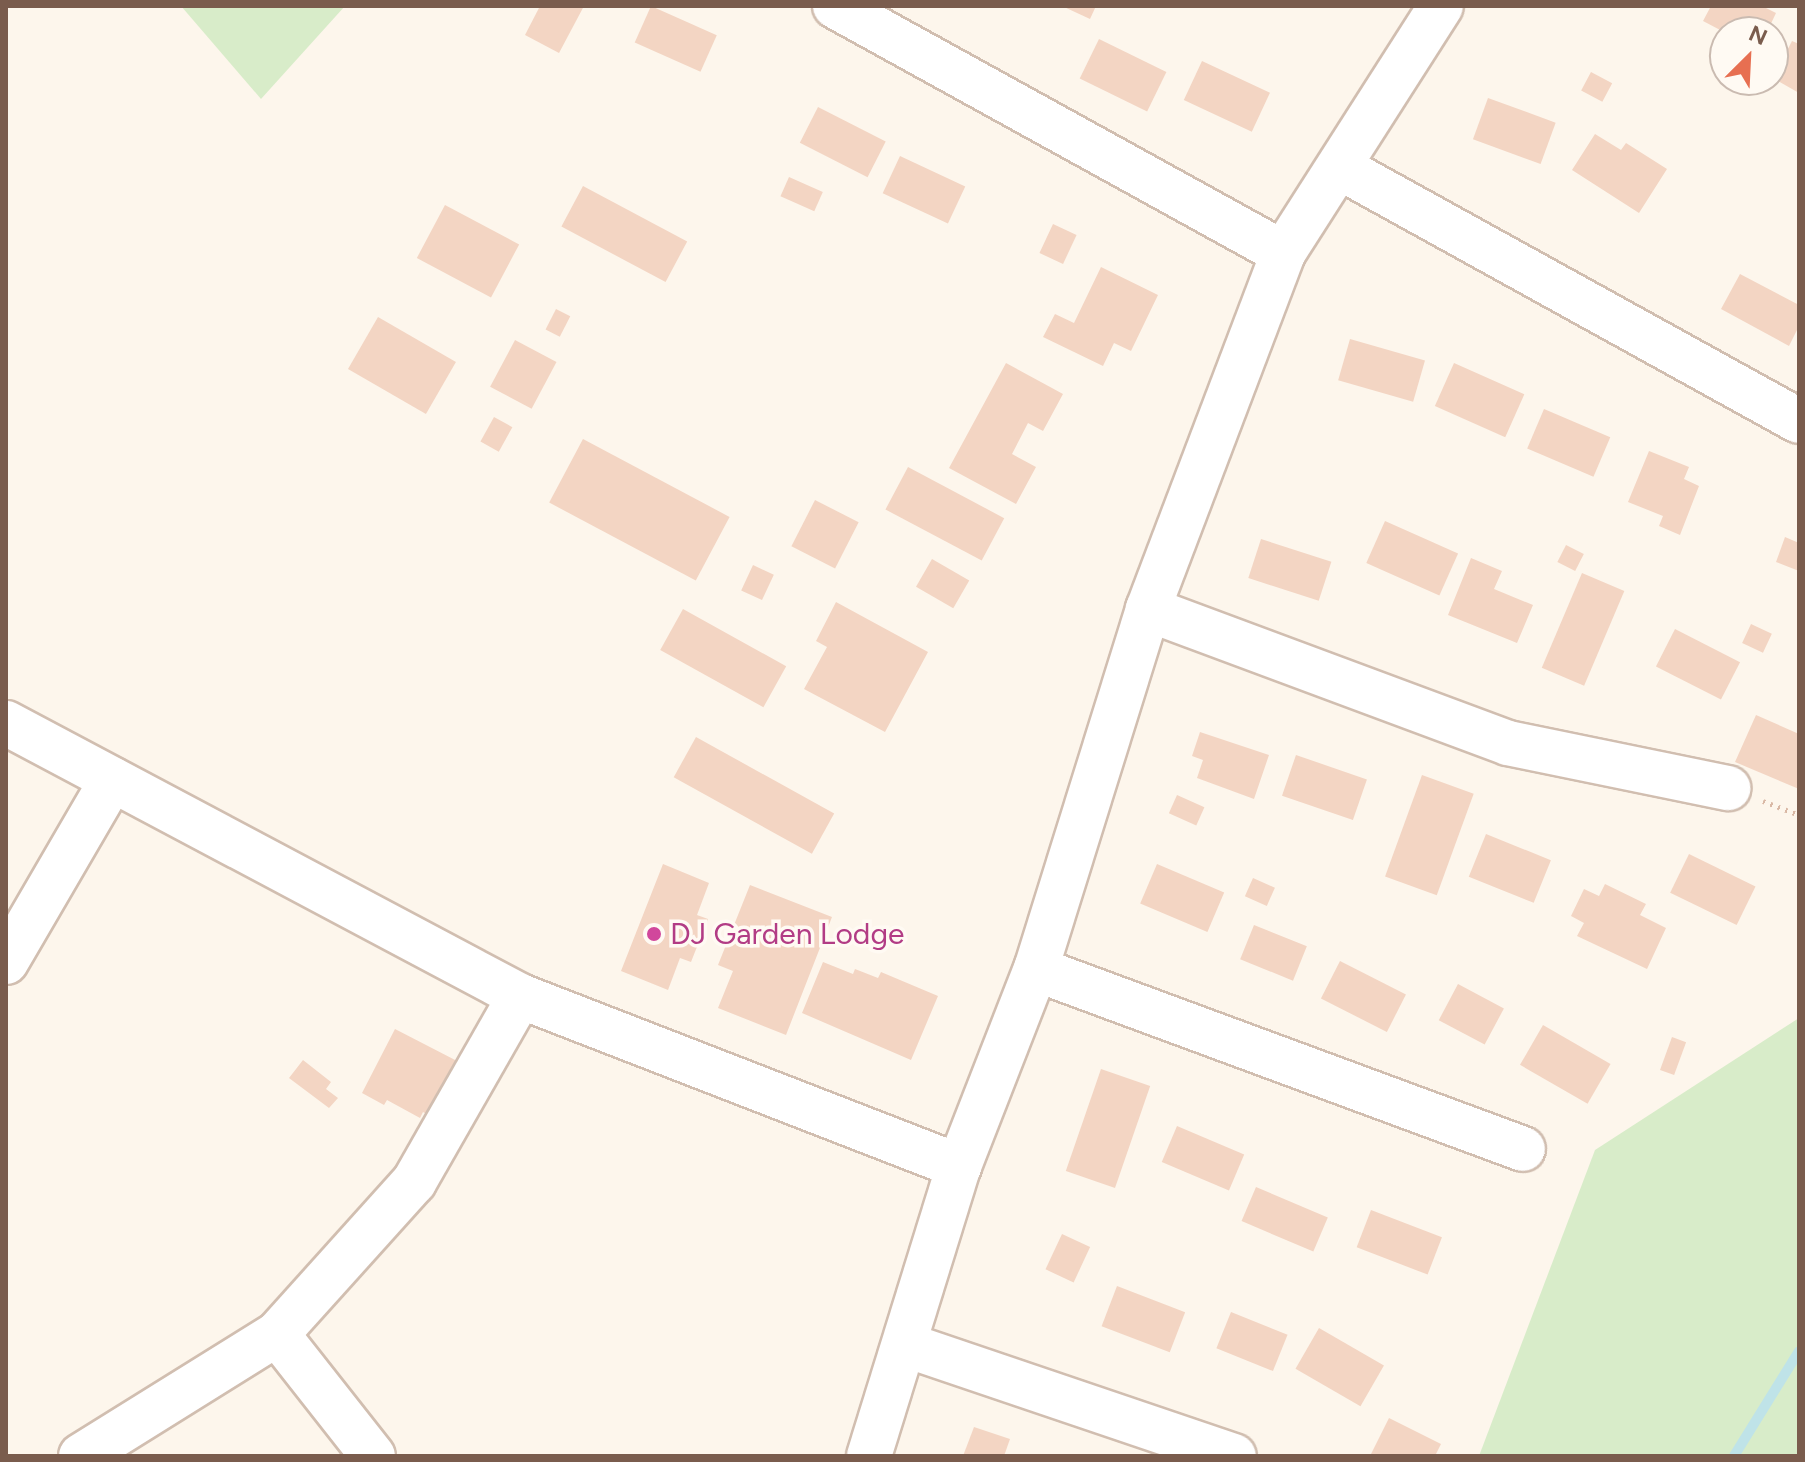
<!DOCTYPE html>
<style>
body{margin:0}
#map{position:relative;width:1805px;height:1462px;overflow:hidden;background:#fdf6ec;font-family:Figtree,sans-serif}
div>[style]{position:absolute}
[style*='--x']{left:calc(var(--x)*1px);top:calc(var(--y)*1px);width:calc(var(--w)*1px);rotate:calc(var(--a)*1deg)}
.green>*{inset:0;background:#d8ecc9}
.stream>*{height:10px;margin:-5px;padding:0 5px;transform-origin:5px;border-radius:5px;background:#bfe3e8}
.building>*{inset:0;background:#f3d5c3;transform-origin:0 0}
.path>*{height:5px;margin-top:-2.5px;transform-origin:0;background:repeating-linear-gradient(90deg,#d9b8a5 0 2px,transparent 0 8px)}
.roads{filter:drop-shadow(2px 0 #d1beb0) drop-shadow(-2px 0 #d1beb0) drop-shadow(0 2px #d1beb0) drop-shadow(0 -2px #d1beb0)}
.minor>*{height:44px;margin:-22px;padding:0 22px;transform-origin:22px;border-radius:22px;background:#fff}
.dots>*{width:22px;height:22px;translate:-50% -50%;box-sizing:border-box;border:4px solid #fffaf3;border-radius:50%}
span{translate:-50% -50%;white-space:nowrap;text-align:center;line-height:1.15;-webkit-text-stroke:7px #fffaf3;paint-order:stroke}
.hotel-label{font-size:30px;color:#b23c85}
.left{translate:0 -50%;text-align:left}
.frame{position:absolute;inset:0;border:8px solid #7a5c4d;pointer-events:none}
.north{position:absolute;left:1709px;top:16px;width:80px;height:80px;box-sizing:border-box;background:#fffaf3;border:2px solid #cabbb1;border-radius:50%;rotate:24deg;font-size:22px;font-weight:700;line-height:32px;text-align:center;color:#7a5c4d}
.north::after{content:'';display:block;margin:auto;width:28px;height:36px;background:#e76f51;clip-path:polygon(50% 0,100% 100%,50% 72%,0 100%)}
</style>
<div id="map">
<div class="green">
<i style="clip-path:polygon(181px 6px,345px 6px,261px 99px)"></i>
<i style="clip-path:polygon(1799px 1018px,1799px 1456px,1479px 1456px,1595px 1150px)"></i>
</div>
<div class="stream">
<i style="--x:1734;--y:1456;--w:123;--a:-58.2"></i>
</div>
<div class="building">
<i style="clip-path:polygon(540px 6px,584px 6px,559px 53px,525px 35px)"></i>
<i style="left:651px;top:6px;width:72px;height:40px;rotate:24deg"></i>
<i style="clip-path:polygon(1062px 6px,1096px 6px,1090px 19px)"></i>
<i style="clip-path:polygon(1711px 6px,1762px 6px,1776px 13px,1767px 32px,1724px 32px,1703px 21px)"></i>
<i style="left:1099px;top:39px;width:75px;height:44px;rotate:26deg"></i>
<i style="clip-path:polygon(1792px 41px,1799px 44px,1799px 93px,1773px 78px)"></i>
<i style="left:1202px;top:61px;width:75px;height:43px;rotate:25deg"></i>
<i style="left:1591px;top:72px;width:24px;height:21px;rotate:28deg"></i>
<i style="left:1488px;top:98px;width:72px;height:44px;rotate:20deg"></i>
<i style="left:818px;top:107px;width:76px;height:40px;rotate:27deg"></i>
<i style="clip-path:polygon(1595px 134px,1621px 150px,1626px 143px,1667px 169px,1639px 213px,1572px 170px)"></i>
<i style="left:900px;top:156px;width:72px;height:41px;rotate:25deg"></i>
<i style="left:789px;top:177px;width:37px;height:21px;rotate:24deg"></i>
<i style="left:583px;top:186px;width:118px;height:46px;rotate:28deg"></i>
<i style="left:445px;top:205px;width:84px;height:60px;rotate:28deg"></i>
<i style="left:1053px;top:224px;width:26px;height:32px;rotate:25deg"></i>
<i style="clip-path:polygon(1101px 267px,1158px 295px,1131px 351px,1114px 343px,1103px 366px,1043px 337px,1055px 314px,1074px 323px)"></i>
<i style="clip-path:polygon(1740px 274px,1799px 305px,1799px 326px,1789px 346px,1721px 309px)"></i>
<i style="left:556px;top:309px;width:16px;height:23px;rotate:27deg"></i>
<i style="left:378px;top:317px;width:90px;height:60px;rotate:30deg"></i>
<i style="left:1350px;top:339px;width:78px;height:43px;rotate:16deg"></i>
<i style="left:515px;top:340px;width:47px;height:53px;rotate:28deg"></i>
<i style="clip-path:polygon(1006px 363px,1063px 394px,1043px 431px,1028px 423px,1012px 454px,1036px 467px,1016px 504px,949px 468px)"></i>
<i style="left:1454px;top:363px;width:77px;height:47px;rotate:24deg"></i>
<i style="left:1544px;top:409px;width:72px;height:43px;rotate:23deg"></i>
<i style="left:494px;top:417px;width:21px;height:28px;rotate:29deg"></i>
<i style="left:583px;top:439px;width:166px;height:72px;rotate:28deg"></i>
<i style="clip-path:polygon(1649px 451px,1689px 467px,1684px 479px,1699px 486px,1680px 535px,1659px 526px,1663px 516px,1628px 502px)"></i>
<i style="left:908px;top:467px;width:109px;height:48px;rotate:28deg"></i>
<i style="left:815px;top:500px;width:49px;height:52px;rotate:27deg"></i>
<i style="left:1385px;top:521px;width:80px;height:46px;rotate:24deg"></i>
<i style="clip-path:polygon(1785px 537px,1799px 543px,1799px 571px,1776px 562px)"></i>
<i style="left:1261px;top:539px;width:74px;height:41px;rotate:18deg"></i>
<i style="left:1566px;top:545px;width:20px;height:19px;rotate:27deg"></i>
<i style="clip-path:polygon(1471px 558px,1502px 571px,1494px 589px,1533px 605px,1517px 643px,1448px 615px)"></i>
<i style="left:932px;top:559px;width:43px;height:32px;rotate:30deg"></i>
<i style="left:753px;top:565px;width:23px;height:28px;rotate:25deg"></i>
<i style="left:1582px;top:573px;width:46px;height:103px;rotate:23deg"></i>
<i style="clip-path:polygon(836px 602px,928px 652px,885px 732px,804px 689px,827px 647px,816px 641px)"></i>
<i style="left:683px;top:609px;width:118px;height:47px;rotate:29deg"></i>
<i style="left:1751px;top:624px;width:23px;height:21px;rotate:25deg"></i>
<i style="left:1675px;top:629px;width:73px;height:42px;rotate:27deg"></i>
<i style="clip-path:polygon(1756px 715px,1799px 734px,1799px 789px,1735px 762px)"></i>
<i style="clip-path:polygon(1200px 732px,1269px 755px,1254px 799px,1197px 778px,1203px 760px,1192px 756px)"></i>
<i style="left:696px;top:737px;width:158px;height:46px;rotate:29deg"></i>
<i style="left:1296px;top:755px;width:75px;height:43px;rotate:19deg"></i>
<i style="left:1422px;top:775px;width:55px;height:108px;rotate:20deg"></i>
<i style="left:1177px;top:795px;width:30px;height:20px;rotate:24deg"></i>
<i style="left:1486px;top:834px;width:70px;height:46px;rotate:22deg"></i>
<i style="left:1689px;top:854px;width:74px;height:43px;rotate:26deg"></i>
<i style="clip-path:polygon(663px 864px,709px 883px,697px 915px,708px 919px,691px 962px,680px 958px,668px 990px,621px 971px)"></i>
<i style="left:1157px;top:864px;width:73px;height:43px;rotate:23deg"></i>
<i style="left:1253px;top:878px;width:24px;height:20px;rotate:24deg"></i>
<i style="clip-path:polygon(1605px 884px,1646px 904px,1640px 915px,1666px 928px,1647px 969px,1577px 936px,1584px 923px,1571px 916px,1584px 889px,1599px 896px)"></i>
<i style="clip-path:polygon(750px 885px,832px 917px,786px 1035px,718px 1008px,733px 971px,718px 965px)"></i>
<i style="left:1254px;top:925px;width:57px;height:37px;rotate:22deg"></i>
<i style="left:1340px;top:961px;width:74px;height:42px;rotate:27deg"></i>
<i style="clip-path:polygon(823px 962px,853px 974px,855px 969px,878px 978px,881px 972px,938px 996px,911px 1060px,802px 1013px)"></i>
<i style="left:1458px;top:984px;width:52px;height:41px;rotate:28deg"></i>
<i style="left:1543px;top:1025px;width:78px;height:46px;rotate:30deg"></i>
<i style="clip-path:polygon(395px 1029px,459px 1062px,430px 1116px,423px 1112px,420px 1118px,387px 1100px,384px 1105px,362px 1093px)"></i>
<i style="left:1672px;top:1037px;width:15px;height:35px;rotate:20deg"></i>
<i style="clip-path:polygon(303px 1060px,331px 1082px,326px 1089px,338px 1098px,329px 1108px,289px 1078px)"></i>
<i style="left:1101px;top:1069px;width:52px;height:108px;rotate:19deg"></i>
<i style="left:1177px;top:1126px;width:73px;height:39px;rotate:23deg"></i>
<i style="left:1256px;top:1187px;width:78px;height:37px;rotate:23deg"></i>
<i style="left:1371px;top:1210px;width:76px;height:40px;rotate:21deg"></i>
<i style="left:1062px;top:1234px;width:31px;height:39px;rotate:25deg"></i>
<i style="left:1117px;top:1286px;width:73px;height:43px;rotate:21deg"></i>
<i style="left:1231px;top:1312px;width:61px;height:39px;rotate:22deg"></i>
<i style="left:1319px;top:1328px;width:75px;height:47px;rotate:30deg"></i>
<i style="clip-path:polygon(1389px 1418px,1441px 1444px,1435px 1456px,1371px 1454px)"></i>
<i style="clip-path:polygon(974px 1427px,1010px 1439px,1004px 1456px,963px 1456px)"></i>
</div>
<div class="path">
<i style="--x:1763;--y:801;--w:39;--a:21"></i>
</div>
<div class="roads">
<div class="minor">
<i style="--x:835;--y:6;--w:512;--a:28.87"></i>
<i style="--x:1339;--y:167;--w:525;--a:28.91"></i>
<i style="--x:1148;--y:609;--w:384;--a:20.4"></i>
<i style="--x:1508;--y:743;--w:225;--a:11.6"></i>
<i style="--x:6;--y:723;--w:582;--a:27.97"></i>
<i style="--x:520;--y:996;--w:471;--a:21.2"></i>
<i style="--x:6;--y:962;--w:211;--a:-59.8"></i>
<i style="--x:1036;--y:969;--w:519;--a:20.28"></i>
<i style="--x:277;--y:1334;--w:155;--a:51.8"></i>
<i style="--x:906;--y:1345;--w:346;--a:18.7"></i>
<i style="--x:81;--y:1456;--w:231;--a:-31.9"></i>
<i style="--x:277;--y:1334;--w:205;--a:-48"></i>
<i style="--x:414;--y:1182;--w:214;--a:-60.3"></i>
<i style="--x:869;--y:1456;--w:304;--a:-72.8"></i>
<i style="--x:959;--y:1166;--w:212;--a:-68.7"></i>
<i style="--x:1036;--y:969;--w:377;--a:-72.7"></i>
<i style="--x:1148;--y:609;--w:381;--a:-69.2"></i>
<i style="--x:1283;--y:253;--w:293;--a:-57.4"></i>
</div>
</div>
<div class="dots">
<i style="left:654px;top:934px;background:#d1479c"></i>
</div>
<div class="hotel-label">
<span class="left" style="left:670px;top:934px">DJ Garden Lodge</span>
</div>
<div class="frame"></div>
<div class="north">N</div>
</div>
